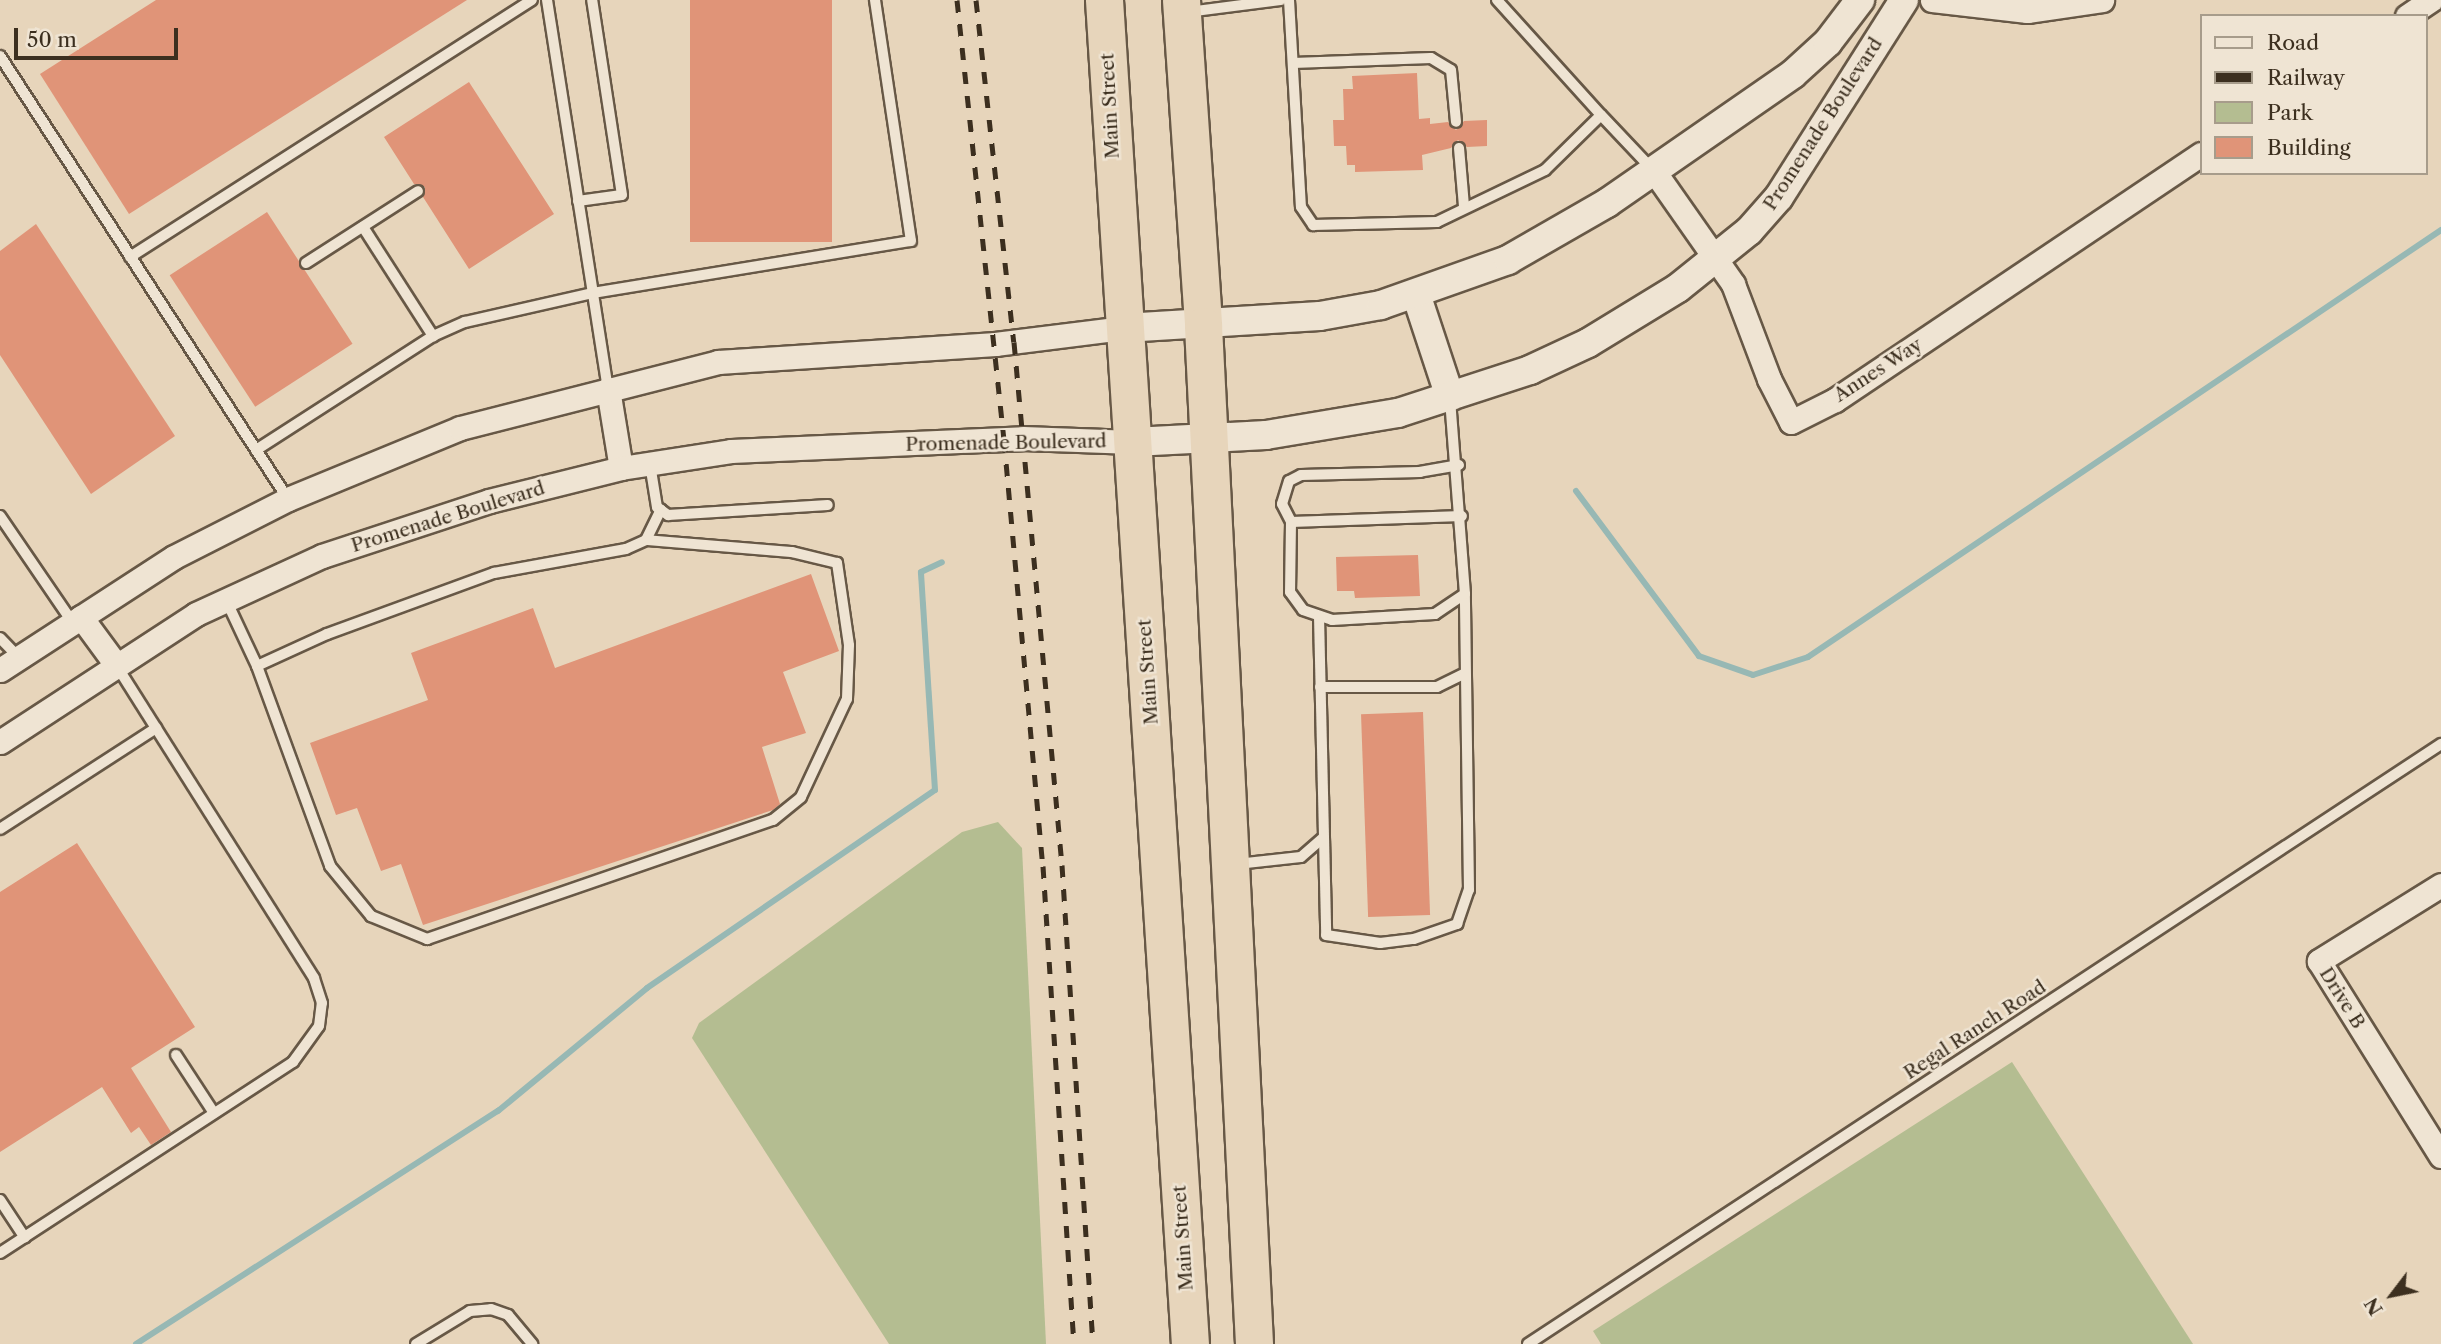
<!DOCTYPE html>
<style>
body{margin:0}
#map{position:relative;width:2441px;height:1344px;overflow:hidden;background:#e7d5bb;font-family:"Libre Caslon Text",serif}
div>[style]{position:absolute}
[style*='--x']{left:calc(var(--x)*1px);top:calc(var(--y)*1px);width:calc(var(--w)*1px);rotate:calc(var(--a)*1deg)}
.green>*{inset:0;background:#b4bd91}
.stream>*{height:6px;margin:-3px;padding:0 3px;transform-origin:3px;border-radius:3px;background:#97b8b4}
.building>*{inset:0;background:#e09478;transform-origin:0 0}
.roads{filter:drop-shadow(2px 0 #675846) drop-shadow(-2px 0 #675846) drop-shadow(0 2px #675846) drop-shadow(0 -2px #675846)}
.service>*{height:10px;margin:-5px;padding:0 5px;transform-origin:5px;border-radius:5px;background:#efe4d3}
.minor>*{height:23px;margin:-11.5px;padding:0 11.5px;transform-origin:11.5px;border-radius:11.5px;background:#efe4d3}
.tertiary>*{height:28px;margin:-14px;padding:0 14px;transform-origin:14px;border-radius:14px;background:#efe4d3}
.trunk>*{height:37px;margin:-18.5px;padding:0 18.5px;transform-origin:18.5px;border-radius:18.5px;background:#e7d5bb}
.rail>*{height:5px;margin-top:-2.5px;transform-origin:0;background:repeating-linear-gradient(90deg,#3c2f1f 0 12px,transparent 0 24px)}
span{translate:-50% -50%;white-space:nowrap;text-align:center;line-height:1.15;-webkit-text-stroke:5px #efe4d3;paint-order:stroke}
.street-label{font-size:19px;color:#3c2f1f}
.legend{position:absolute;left:2200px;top:14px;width:228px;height:161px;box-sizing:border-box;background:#efe4d3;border:2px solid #a79c8b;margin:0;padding:9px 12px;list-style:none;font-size:21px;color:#3c2f1f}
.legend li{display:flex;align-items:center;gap:14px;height:35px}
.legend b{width:35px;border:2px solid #a79c8b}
.north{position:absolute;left:2357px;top:1260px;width:70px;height:70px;-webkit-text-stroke:5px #efe4d3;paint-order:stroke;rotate:238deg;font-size:19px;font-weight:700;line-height:28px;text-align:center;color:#3c2f1f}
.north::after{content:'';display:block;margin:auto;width:24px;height:32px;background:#3c2f1f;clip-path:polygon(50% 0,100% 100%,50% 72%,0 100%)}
.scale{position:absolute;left:14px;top:28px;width:164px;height:32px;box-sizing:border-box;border:4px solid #3c2f1f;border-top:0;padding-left:9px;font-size:21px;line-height:24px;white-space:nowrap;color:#3c2f1f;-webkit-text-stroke:5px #efe4d3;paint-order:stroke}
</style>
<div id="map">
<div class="green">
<i style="clip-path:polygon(998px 822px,1022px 848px,1046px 1344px,889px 1344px,692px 1038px,699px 1023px,962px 832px)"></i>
<i style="clip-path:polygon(2012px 1062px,2193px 1344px,1601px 1344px,1593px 1331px)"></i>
</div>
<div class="stream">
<i style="--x:1576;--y:491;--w:206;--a:53.3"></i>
<i style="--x:1699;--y:656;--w:57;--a:19.4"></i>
<i style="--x:1753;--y:675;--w:58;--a:-18.1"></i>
<i style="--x:1808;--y:657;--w:764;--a:-34"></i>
<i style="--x:136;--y:1344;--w:431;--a:-32.8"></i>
<i style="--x:498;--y:1111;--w:193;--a:-39.5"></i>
<i style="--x:647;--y:988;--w:349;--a:-34.5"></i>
<i style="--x:935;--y:790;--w:218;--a:-93.7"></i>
<i style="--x:921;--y:572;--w:23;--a:-25"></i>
</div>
<div class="building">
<i style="clip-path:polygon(156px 0,467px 0,129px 214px,40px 74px)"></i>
<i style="left:690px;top:0;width:142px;height:242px"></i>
<i style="clip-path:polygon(1417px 73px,1419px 119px,1430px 118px,1430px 124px,1448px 122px,1456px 130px,1464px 121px,1487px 120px,1487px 146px,1467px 147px,1458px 140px,1451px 148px,1422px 155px,1423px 170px,1355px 172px,1355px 165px,1347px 165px,1346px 146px,1334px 146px,1333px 120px,1344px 120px,1343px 89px,1353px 89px,1352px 76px)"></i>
<i style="clip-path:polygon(469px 82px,554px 214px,469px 269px,423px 197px,425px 187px,414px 184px,384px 137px)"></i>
<i style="left:267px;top:212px;width:157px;height:116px;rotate:57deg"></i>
<i style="clip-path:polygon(36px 224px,175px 436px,91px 494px,0 355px,0 251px)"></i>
<i style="clip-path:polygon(1418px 555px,1420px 596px,1355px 598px,1354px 591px,1337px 591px,1336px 557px)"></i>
<i style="clip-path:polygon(811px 574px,839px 651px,783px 672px,806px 733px,762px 747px,780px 804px,773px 810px,423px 925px,401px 864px,381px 871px,357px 808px,336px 815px,310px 743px,428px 700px,411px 653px,533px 608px,555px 668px)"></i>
<i style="left:1423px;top:712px;width:203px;height:62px;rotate:88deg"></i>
<i style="clip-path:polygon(77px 843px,195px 1027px,131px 1068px,171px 1132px,151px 1145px,139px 1127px,131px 1133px,102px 1087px,0 1152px,0 892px)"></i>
</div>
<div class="roads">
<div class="service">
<i style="--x:547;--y:0;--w:394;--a:81.1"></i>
<i style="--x:1289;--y:0;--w:207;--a:86.7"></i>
<i style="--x:1301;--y:207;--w:22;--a:56"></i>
<i style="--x:1313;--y:225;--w:124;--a:-1.4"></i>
<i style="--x:1437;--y:222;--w:120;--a:-25.7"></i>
<i style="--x:1545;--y:170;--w:78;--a:-44.5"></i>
<i style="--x:1601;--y:115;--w:76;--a:46.6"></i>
<i style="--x:1497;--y:0;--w:155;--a:47.9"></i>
<i style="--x:1188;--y:12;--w:94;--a:-7.4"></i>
<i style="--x:0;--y:56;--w:528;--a:56.97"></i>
<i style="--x:1293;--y:63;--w:138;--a:-2.1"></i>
<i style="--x:1431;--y:58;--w:23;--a:31"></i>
<i style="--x:1451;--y:70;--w:52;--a:84.5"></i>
<i style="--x:1459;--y:148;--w:58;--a:85.1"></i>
<i style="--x:578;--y:201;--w:44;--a:-7.8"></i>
<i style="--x:622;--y:195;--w:197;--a:-98.7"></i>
<i style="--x:363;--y:227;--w:130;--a:57.3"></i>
<i style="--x:130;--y:257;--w:477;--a:-32.6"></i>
<i style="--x:306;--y:263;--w:133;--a:-32.7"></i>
<i style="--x:256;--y:450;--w:211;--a:-32.8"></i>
<i style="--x:433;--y:336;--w:35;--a:-24"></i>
<i style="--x:465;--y:322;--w:131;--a:-12.8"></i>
<i style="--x:593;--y:293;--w:322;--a:-9.3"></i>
<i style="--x:911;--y:241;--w:244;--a:-98.5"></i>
<i style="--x:650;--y:464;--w:44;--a:80.8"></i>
<i style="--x:657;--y:507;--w:14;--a:36"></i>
<i style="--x:668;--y:515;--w:160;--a:-3.6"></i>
<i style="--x:1459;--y:465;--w:40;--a:170"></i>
<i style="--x:1420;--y:472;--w:119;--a:178.6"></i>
<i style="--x:1301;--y:475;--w:13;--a:153"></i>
<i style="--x:1289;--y:481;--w:24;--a:107"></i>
<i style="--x:1282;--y:504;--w:20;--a:63"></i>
<i style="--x:1291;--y:522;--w:70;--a:90.8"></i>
<i style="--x:1290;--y:592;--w:22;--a:54"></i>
<i style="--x:1303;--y:610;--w:31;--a:19"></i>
<i style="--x:1332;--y:620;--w:103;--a:-3.3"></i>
<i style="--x:1435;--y:614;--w:36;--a:-34"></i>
<i style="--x:0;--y:516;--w:130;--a:55.7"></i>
<i style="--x:1291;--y:522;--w:171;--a:-2"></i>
<i style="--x:226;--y:600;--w:73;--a:64.8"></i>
<i style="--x:257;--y:666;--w:213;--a:69.9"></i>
<i style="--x:330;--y:866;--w:65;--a:50.6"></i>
<i style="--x:371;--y:916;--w:61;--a:22.3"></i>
<i style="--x:427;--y:939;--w:366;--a:-19"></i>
<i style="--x:773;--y:820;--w:36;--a:-39"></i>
<i style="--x:801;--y:797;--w:108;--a:-64.9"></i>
<i style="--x:847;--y:699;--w:54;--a:-87.9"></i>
<i style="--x:849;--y:645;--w:83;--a:-98.3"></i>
<i style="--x:837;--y:563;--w:46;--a:-166.3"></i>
<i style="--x:792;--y:552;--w:146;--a:-175.3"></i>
<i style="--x:1319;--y:616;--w:319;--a:88.7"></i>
<i style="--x:1326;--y:935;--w:55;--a:8.4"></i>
<i style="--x:1380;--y:943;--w:34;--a:-7"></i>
<i style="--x:1414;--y:939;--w:46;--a:-19.2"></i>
<i style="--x:1457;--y:924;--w:36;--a:-71"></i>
<i style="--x:1469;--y:890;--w:296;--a:-90.8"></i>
<i style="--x:1465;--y:594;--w:198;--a:-94.4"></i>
<i style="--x:0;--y:638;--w:28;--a:46"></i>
<i style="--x:257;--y:666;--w:77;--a:-24.6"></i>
<i style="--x:327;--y:634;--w:178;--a:-20.1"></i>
<i style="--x:494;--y:573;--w:134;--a:-10.3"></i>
<i style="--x:626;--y:549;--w:22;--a:-24"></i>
<i style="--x:646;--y:540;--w:34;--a:-64"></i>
<i style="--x:1320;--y:687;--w:117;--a:0"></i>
<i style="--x:1437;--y:687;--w:30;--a:-26"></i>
<i style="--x:0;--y:829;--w:186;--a:-32.9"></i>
<i style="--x:1237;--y:864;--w:64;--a:-6.2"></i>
<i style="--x:1301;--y:857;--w:30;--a:-41"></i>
<i style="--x:176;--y:1055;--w:69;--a:56.8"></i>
<i style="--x:0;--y:1200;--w:45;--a:56.7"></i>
<i style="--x:0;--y:1253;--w:350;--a:-33.1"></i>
<i style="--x:293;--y:1062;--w:44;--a:-54.2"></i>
<i style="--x:319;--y:1026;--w:23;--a:-83"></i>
<i style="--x:322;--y:1003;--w:26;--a:-108"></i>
<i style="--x:314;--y:978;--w:369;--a:-122.3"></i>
<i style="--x:416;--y:1344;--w:63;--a:-31.4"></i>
<i style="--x:470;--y:1311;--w:21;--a:-5"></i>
<i style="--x:491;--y:1309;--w:18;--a:19"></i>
<i style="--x:508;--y:1315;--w:38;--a:50"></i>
<i style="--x:1528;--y:1344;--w:1093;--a:-33.31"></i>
</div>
<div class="minor">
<i style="--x:1932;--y:0;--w:96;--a:6.6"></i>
<i style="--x:2027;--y:11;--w:76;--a:-8.3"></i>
<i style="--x:2407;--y:16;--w:29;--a:-34"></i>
<i style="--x:1654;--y:171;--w:138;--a:55"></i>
<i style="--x:1733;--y:284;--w:102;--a:69.2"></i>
<i style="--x:1769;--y:379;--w:48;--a:62.9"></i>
<i style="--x:1791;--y:422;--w:49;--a:-26.6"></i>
<i style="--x:1835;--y:400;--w:441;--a:-33.9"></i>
<i style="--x:608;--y:389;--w:80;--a:80.7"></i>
<i style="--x:81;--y:617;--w:61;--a:53.7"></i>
<i style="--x:0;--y:670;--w:207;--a:-33"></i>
<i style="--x:174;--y:557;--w:128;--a:-27"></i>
<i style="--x:288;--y:499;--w:186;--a:-22.4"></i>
<i style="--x:460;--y:428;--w:266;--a:-14.3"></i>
<i style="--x:718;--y:362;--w:278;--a:-3.7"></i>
<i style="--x:995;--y:344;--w:130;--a:-7.1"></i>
<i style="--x:0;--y:742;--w:234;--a:-33.1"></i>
<i style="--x:196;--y:614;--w:139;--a:-24.7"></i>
<i style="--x:322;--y:556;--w:176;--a:-18.2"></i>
<i style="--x:489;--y:501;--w:136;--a:-14"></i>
<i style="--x:621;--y:468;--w:111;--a:-8.8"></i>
<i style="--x:731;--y:451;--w:292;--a:-2.5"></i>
<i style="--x:1023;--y:438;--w:110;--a:2.1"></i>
<i style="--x:2441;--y:885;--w:144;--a:148.1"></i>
<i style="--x:2319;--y:961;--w:230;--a:58"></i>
</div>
<div class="tertiary">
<i style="--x:1416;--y:294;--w:108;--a:71.7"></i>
<i style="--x:1124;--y:328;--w:196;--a:-3.5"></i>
<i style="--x:1320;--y:316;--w:62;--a:-10.2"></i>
<i style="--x:1381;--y:305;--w:135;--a:-19.5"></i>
<i style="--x:1508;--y:260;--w:114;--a:-29.9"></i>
<i style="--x:1607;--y:203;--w:226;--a:-34.7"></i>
<i style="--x:1793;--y:74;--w:47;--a:-42.4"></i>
<i style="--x:1828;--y:42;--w:53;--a:-52.7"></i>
<i style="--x:1133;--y:442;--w:133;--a:-3"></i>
<i style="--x:1266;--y:435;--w:134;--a:-9.5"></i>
<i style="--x:1398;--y:413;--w:139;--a:-18"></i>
<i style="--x:1530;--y:370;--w:64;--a:-25"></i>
<i style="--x:1588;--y:343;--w:105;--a:-31.4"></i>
<i style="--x:1678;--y:288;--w:91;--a:-38.8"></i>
<i style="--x:1749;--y:231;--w:45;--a:-48.6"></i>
<i style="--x:1779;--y:197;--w:233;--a:-57.6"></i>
</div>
<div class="trunk">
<i style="--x:1104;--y:0;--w:1347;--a:86.34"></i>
<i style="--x:1181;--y:0;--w:327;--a:86.1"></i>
<i style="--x:1203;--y:326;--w:1019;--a:87.13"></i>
</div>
</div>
<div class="rail">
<i style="--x:957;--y:0;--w:443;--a:83.9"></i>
<i style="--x:1004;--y:440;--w:428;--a:84.8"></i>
<i style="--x:1043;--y:866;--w:479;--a:86.3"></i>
<i style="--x:976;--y:0;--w:344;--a:83.7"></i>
<i style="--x:1014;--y:342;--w:525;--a:84.76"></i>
<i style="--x:1062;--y:865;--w:480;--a:86.3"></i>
</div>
<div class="street-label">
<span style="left:1110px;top:106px;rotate:-93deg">Main Street</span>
<span style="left:1823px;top:124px;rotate:-57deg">Promenade Boulevard</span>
<span style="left:1878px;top:370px;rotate:-33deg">Annes Way</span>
<span style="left:1006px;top:443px;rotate:-1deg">Promenade Boulevard</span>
<span style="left:448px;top:517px;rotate:-17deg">Promenade Boulevard</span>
<span style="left:1148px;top:672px;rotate:-94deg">Main Street</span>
<span style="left:2342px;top:998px;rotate:58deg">Drive B</span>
<span style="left:1975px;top:1030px;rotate:-33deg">Regal Ranch Road</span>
<span style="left:1183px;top:1238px;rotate:-94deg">Main Street</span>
</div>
<ul class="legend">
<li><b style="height:9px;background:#efe4d3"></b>Road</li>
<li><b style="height:9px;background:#3c2f1f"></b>Railway</li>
<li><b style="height:19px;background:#b4bd91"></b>Park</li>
<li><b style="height:19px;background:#e09478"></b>Building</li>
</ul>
<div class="north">N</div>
<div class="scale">50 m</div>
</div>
